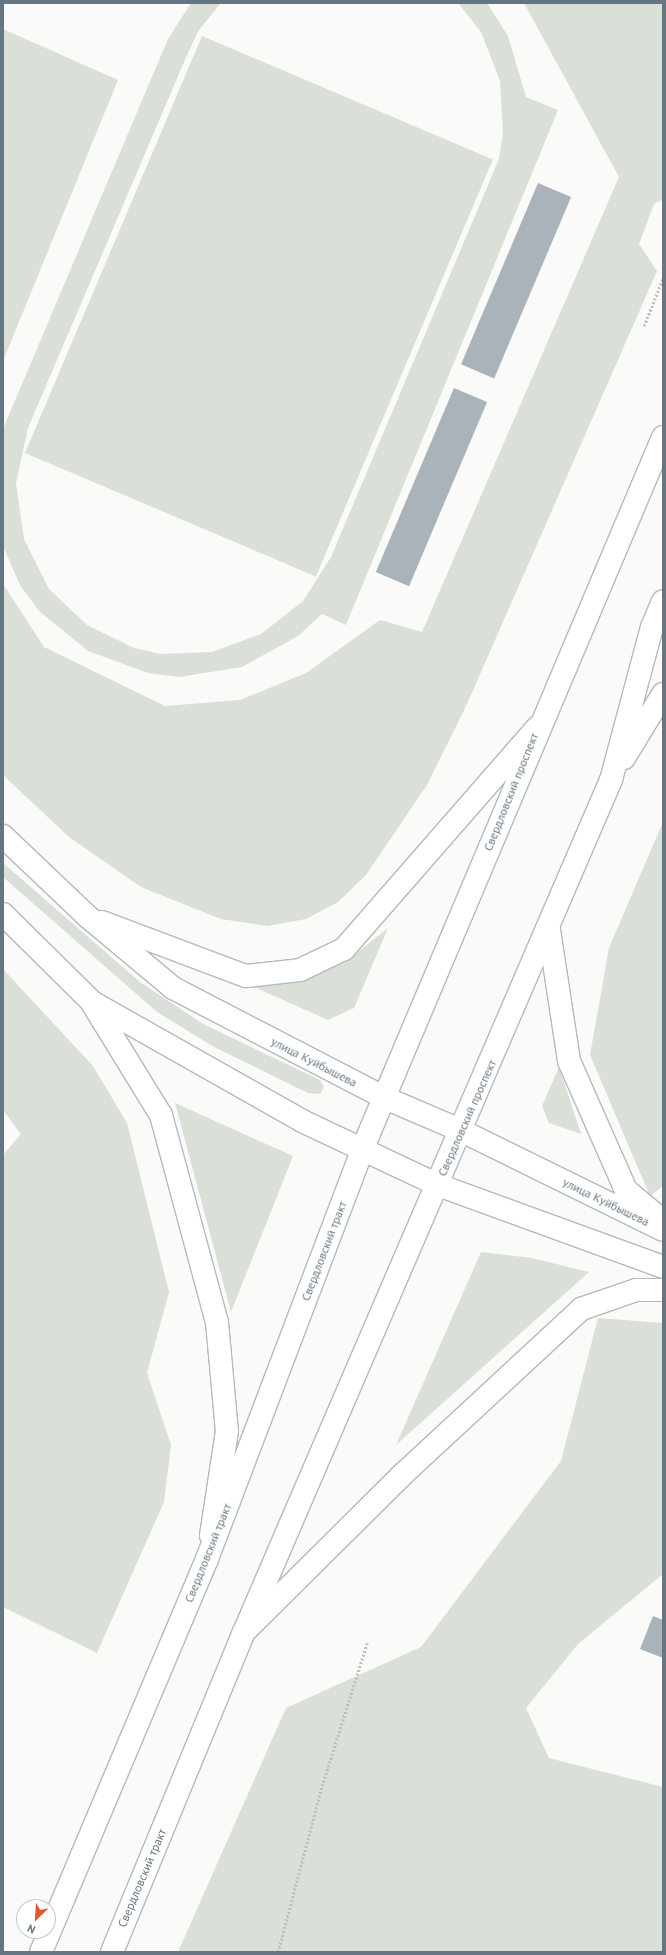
<!DOCTYPE html>
<meta charset="utf-8">
<style>
body{margin:0}
#map{position:relative;width:666px;height:1955px;overflow:hidden;background:#fafaf8;font-family:"PT Sans",sans-serif}
div>[style]{position:absolute}
[style*='--x']{left:calc(var(--x)*1px);top:calc(var(--y)*1px);width:calc(var(--w)*1px);rotate:calc(var(--a)*1deg)}
.green>*{inset:0;background:#dadfd7;transform-origin:0 0}
.building>*{inset:0;background:#aab3b9;transform-origin:0 0}
.path>*{height:2.5px;margin-top:-1.25px;transform-origin:0;background:repeating-linear-gradient(90deg,#bbbfc2 0 2px,transparent 0 4px)}
.roads{filter:drop-shadow(1px 0 #b3babf) drop-shadow(-1px 0 #b3babf) drop-shadow(0 1px #b3babf) drop-shadow(0 -1px #b3babf)}
.secondary>*{height:22px;margin:-11px;padding:0 11px;transform-origin:11px;border-radius:11px;background:#fff}
.primary>*{height:22px;margin:-11px;padding:0 11px;transform-origin:11px;border-radius:11px;background:#fff}
span{translate:-50% -50%;white-space:nowrap;text-align:center;line-height:1.15;-webkit-text-stroke:4px #fff;paint-order:stroke}
.street-label{font-size:12px;color:#657683}
.frame{position:absolute;inset:0;border:4px solid #657683;pointer-events:none}
.north{position:absolute;left:16px;top:1899px;width:40px;height:40px;box-sizing:border-box;background:#fff;border:1px solid #c1c8cd;border-radius:50%;rotate:205deg;font-size:11px;font-weight:700;line-height:16px;text-align:center;color:#657683}
.north::after{content:'';display:block;margin:auto;width:14px;height:18px;background:#e4572e;clip-path:polygon(50% 0,100% 100%,50% 72%,0 100%)}
</style>
<div id="map">
<div class="green">
<i style="clip-path:polygon(191px 3px,221px 3px,199px 30px,187px 55px,28px 428px,16px 483px,24px 539px,49px 589px,87px 625px,134px 648px,160px 654px,212px 652px,261px 634px,303px 601px,331px 557px,499px 159px,503px 133px,500px 81px,481px 32px,458px 3px,487px 3px,508px 36px,526px 97px,558px 110px,346px 625px,322px 614px,298px 636px,242px 667px,179px 677px,148px 673px,88px 651px,39px 611px,20px 585px,3px 546px,3px 429px,168px 39px)"></i>
<i style="clip-path:polygon(524px 3px,663px 3px,663px 199px,654px 204px,639px 244px,657px 271px,467px 704px,427px 785px,366px 875px,338px 902px,306px 919px,267px 926px,221px 919px,141px 887px,69px 837px,3px 775px,3px 584px,44px 647px,165px 706px,240px 700px,306px 673px,380px 620px,422px 632px,619px 177px)"></i>
<i style="clip-path:polygon(3px 29px,118px 80px,3px 361px)"></i>
<i style="left:202px;top:36px;width:316px;height:453px;rotate:23deg"></i>
<i style="clip-path:polygon(663px 822px,663px 1186px,650px 1196px,590px 1055px,609px 948px)"></i>
<i style="clip-path:polygon(3px 863px,140px 982px,203px 1024px,320px 1080px,324px 1087px,320px 1094px,308px 1093px,214px 1047px,157px 1012px,3px 877px)"></i>
<i style="clip-path:polygon(388px 928px,354px 1008px,328px 1020px,254px 987px,300px 980px,344px 963px)"></i>
<i style="clip-path:polygon(3px 969px,93px 1066px,127px 1123px,169px 1292px,147px 1373px,171px 1445px,164px 1502px,97px 1653px,3px 1607px,3px 1155px,21px 1134px,3px 1110px)"></i>
<i style="clip-path:polygon(559px 1067px,581px 1134px,549px 1123px,542px 1106px)"></i>
<i style="clip-path:polygon(175px 1103px,293px 1156px,231px 1312px)"></i>
<i style="clip-path:polygon(481px 1252px,532px 1258px,589px 1272px,396px 1445px)"></i>
<i style="clip-path:polygon(598px 1318px,663px 1323px,663px 1574px,578px 1644px,526px 1708px,549px 1758px,663px 1787px,663px 1952px,178px 1952px,286px 1708px,421px 1647px,561px 1461px)"></i>
</div>
<div class="building">
<i style="left:538px;top:183px;width:36px;height:197px;rotate:23deg"></i>
<i style="left:454px;top:388px;width:36px;height:200px;rotate:23deg"></i>
<i style="clip-path:polygon(653px 1616px,663px 1620px,663px 1658px,640px 1649px)"></i>
</div>
<div class="path">
<i style="--x:644;--y:326;--w:52;--a:-68.4"></i>
<i style="--x:278;--y:1952;--w:172;--a:-75.2"></i>
<i style="--x:322;--y:1786;--w:150;--a:-72.5"></i>
</div>
<div class="roads">
<div class="secondary">
<i style="--x:3;--y:836;--w:116;--a:43.6"></i>
<i style="--x:87;--y:916;--w:112;--a:39.9"></i>
<i style="--x:173;--y:988;--w:239;--a:27.4"></i>
<i style="--x:385;--y:1098;--w:84;--a:23.2"></i>
<i style="--x:462;--y:1131;--w:224;--a:26.2"></i>
<i style="--x:3;--y:914;--w:125;--a:44.7"></i>
<i style="--x:92;--y:1002;--w:241;--a:29.5"></i>
<i style="--x:302;--y:1121;--w:150;--a:25.2"></i>
<i style="--x:438;--y:1185;--w:239;--a:20"></i>
<i style="--x:102;--y:922;--w:154;--a:20.6"></i>
<i style="--x:246;--y:976;--w:54;--a:-6.3"></i>
<i style="--x:300;--y:970;--w:49;--a:-25.5"></i>
<i style="--x:344;--y:949;--w:293;--a:-48.9"></i>
<i style="--x:549;--y:930;--w:133;--a:81.3"></i>
<i style="--x:569;--y:1061;--w:141;--a:66.2"></i>
<i style="--x:626;--y:1190;--w:48;--a:40"></i>
<i style="--x:92;--y:1003;--w:132;--a:58.4"></i>
<i style="--x:161;--y:1115;--w:214;--a:74.9"></i>
<i style="--x:217;--y:1322;--w:109;--a:84.8"></i>
<i style="--x:227;--y:1431;--w:106;--a:98.7"></i>
<i style="--x:244;--y:1632;--w:223;--a:-44.8"></i>
<i style="--x:402;--y:1475;--w:244;--a:-42.8"></i>
<i style="--x:581;--y:1309;--w:58;--a:-19.1"></i>
<i style="--x:636;--y:1290;--w:27;--a:0"></i>
</div>
<div class="primary">
<i style="--x:624;--y:758;--w:75;--a:-58.6"></i>
<i style="--x:41;--y:1952;--w:427;--a:-67.1"></i>
<i style="--x:207;--y:1559;--w:437;--a:-69.2"></i>
<i style="--x:362;--y:1150;--w:774;--a:-67.11"></i>
<i style="--x:112;--y:1952;--w:346;--a:-67.6"></i>
<i style="--x:244;--y:1632;--w:928;--a:-66.7"></i>
<i style="--x:611;--y:780;--w:158;--a:-75"></i>
<i style="--x:652;--y:627;--w:28;--a:-67"></i>
</div>
</div>
<div class="street-label">
<span style="left:511px;top:792px;rotate:-68deg">Свердловский проспект</span>
<span style="left:314px;top:1062px;rotate:27deg">улица Куйбышева</span>
<span style="left:467px;top:1118px;rotate:-66deg">Свердловский проспект</span>
<span style="left:606px;top:1202px;rotate:26deg">улица Куйбышева</span>
<span style="left:324px;top:1251px;rotate:-69deg">Свердловский тракт</span>
<span style="left:208px;top:1553px;rotate:-68deg">Свердловский тракт</span>
<span style="left:142px;top:1878px;rotate:-67deg">Свердловский тракт</span>
</div>
<div class="frame"></div>
<div class="north">N</div>
</div>
